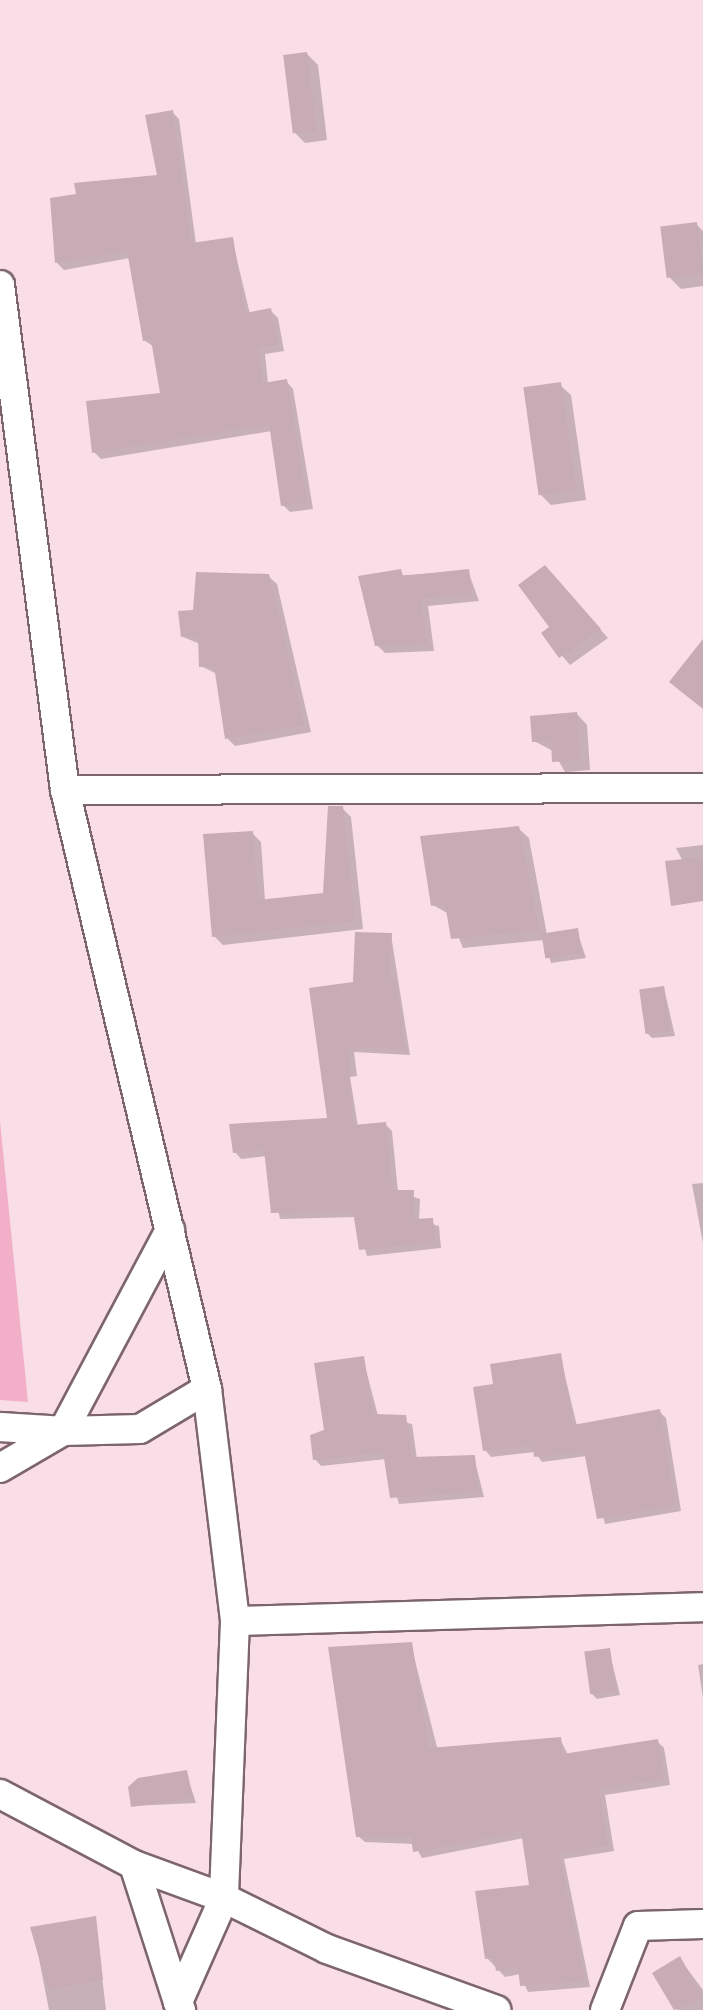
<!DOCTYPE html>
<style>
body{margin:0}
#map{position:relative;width:703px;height:2010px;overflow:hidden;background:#f9dde7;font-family:Figtree,sans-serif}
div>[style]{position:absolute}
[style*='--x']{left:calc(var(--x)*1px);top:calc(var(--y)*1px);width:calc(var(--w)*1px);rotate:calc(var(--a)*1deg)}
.green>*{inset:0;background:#f2afc8}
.shadow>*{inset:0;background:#0003}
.building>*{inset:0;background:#c7acb5;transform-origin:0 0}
.roads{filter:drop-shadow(2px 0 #7d656d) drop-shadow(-2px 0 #7d656d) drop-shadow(0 2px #7d656d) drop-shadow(0 -2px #7d656d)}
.street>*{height:28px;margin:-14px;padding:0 14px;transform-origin:14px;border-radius:14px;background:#fff}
span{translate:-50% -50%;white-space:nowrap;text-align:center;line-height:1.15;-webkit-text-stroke:7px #ffeef3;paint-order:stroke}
</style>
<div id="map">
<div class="green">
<i style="clip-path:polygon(0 1121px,28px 1402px,0 1400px)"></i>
</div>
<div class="shadow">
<i style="clip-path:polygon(307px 54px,318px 65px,327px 140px,305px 143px,294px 132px)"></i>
<i style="clip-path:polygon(172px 112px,179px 119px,196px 244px,232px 239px,250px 314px,270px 310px,278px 318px,284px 351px,265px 354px,268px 384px,286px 381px,293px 389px,313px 509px,290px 512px,283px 505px,272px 431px,101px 459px,94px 452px,162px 394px,154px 347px,144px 340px,130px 258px,64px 270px,57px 263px,160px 176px)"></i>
<i style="clip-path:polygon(696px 224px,703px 231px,703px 286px,681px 289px,670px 278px)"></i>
<i style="clip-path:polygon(560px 385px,571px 395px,586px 500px,551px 505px,540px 494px)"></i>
<i style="clip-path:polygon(468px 571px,479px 601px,428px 606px,434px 651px,385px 653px,377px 645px,361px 578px)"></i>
<i style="clip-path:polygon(268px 576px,277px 584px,311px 732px,235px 746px,227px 738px,217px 674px,201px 666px,200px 644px,183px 637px,195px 612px)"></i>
<i style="clip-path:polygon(553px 576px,608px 638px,570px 665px,543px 633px,552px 627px)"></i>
<i style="clip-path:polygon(577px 714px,587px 725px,590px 770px,565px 772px,553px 751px,534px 741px)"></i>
<i style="clip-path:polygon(342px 808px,351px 817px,363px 929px,223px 945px,214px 936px,252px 833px,261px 842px,265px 901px,325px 894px)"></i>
<i style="clip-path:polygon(518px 828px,529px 838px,547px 935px,577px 931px,586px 958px,551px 963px,544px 940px,463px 948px,449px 914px,433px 905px)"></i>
<i style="clip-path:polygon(703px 845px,703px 900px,676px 848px)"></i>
<i style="clip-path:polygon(391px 935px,410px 1055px,354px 1052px,357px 1076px,350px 1077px,358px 1127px,385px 1124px,392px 1131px,398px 1192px,420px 1199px,419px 1221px,439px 1226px,441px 1248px,367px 1256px,356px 1217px,280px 1219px,267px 1156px,241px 1159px,235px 1152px,329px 1120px,355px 984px)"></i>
<i style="clip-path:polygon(664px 988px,675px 1036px,652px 1038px,647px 1033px)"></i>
<i style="clip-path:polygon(703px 1183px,703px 1243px,692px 1184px)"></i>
<i style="clip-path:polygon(560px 1355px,577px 1426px,660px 1412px,666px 1418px,681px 1511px,605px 1524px,587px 1456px,542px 1462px,535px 1452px,491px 1457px,485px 1450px,496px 1386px)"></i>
<i style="clip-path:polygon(363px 1358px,378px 1416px,412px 1424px,417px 1459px,474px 1457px,484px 1497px,399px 1504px,386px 1459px,321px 1466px,315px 1459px)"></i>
<i style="clip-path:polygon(411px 1645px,438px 1751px,560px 1739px,568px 1755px,657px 1741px,664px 1748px,670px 1785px,605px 1795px,614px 1851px,564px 1859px,590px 1987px,528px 1992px,520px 1974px,505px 1977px,487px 1958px,532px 1886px,524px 1838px,422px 1858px,414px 1844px,365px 1842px,358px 1836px)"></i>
<i style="clip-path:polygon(609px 1650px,620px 1695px,597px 1699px,592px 1694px)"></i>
<i style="clip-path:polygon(703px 1664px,703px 1698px,698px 1665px)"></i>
<i style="clip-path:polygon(186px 1772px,196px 1803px,133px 1806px)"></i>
<i style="clip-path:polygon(95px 1918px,106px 2010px,49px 2010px,33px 1928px)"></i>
<i style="clip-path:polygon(680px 1959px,703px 1990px,703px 2010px,677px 2010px,655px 1973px)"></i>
</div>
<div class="building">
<i style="left:307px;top:52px;width:79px;height:24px;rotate:83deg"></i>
<i style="clip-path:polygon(173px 110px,191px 243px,233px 237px,245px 313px,271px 308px,278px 345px,258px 347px,264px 398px,263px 383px,287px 379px,307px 502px,281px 506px,269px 424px,92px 453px,86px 401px,160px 393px,151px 340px,143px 341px,127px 251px,55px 263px,50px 198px,76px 194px,74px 183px,157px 175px,145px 115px)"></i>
<i style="left:697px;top:222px;width:52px;height:37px;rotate:83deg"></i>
<i style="left:561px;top:382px;width:109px;height:38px;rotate:82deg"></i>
<i style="clip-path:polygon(545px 565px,601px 629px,559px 658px,541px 633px,549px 627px,518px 585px)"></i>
<i style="clip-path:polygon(401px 569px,403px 576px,469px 569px,472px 593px,421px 599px,427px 644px,375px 646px,358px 576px)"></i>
<i style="clip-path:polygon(196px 572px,269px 574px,304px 725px,225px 739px,214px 666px,199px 667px,198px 636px,181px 637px,178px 611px,193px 610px)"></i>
<i style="clip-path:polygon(703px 639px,703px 709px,669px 682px)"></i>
<i style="clip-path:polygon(577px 712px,580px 760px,552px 762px,551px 741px,532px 742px,530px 716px)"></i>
<i style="clip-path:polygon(328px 806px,343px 806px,355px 921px,212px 937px,203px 834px,253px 831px,258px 900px,323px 893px)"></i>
<i style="clip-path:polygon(519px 826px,539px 930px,451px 939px,445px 904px,431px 906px,420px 836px)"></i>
<i style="clip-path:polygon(703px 857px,703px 901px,671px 906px,665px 861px)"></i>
<i style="left:578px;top:928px;width:25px;height:37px;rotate:81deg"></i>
<i style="clip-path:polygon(355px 932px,392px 933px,390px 980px,396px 980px,405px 1049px,348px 1047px,353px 1125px,386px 1122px,392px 1190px,414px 1190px,413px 1219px,433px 1218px,435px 1242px,359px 1250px,353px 1211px,271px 1213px,264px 1150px,233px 1153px,229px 1124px,327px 1118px,309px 988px,353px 982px)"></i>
<i style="left:664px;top:986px;width:45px;height:25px;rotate:82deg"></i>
<i style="clip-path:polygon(561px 1353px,573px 1425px,660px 1409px,675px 1505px,597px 1519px,584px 1451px,534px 1457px,533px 1446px,483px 1451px,473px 1387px,493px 1384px,490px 1364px)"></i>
<i style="clip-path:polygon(364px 1356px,373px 1414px,406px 1415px,412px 1457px,475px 1455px,478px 1491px,390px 1498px,383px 1452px,313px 1460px,310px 1435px,324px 1430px,314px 1363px)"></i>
<i style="clip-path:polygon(412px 1642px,429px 1748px,561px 1737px,563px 1754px,658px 1739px,664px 1779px,599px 1788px,608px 1845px,559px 1853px,585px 1981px,520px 1986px,518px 1967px,496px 1971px,494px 1958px,485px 1959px,475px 1891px,529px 1885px,521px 1831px,413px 1852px,411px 1837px,356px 1837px,328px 1647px)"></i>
<i style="left:610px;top:1648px;width:43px;height:26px;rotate:82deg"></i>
<i style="clip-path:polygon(187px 1770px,193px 1798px,131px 1807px,128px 1787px,138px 1778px)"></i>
<i style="clip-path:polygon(96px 1916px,103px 1980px,48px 1989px,30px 1927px)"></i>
<i style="clip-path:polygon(680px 1956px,703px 1999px,674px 2010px,652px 1973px)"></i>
</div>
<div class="roads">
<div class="street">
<i style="--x:0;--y:285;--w:509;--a:82.67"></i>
<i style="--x:65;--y:790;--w:616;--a:76.66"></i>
<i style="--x:207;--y:1389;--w:234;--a:83.1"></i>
<i style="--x:235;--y:1621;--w:277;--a:92.3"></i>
<i style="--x:224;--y:1898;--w:114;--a:113.9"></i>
<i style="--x:178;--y:2002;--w:9;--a:69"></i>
<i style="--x:65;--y:790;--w:638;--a:-0.18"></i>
<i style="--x:0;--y:1427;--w:63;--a:3.6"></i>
<i style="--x:63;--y:1431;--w:228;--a:-62"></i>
<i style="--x:0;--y:1468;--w:73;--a:-30.4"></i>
<i style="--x:63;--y:1431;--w:77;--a:-1.5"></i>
<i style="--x:140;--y:1429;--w:78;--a:-30.8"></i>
<i style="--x:235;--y:1621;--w:468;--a:-1.7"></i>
<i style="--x:0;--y:1794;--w:152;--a:27.9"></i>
<i style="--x:134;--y:1865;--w:144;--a:72.2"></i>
<i style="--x:134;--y:1865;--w:96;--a:20.1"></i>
<i style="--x:224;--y:1898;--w:115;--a:26.3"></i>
<i style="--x:327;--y:1949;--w:180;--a:19.8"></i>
<i style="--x:605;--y:2010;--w:90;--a:-68.6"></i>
<i style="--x:638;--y:1926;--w:65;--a:-1.8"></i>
</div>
</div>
</div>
